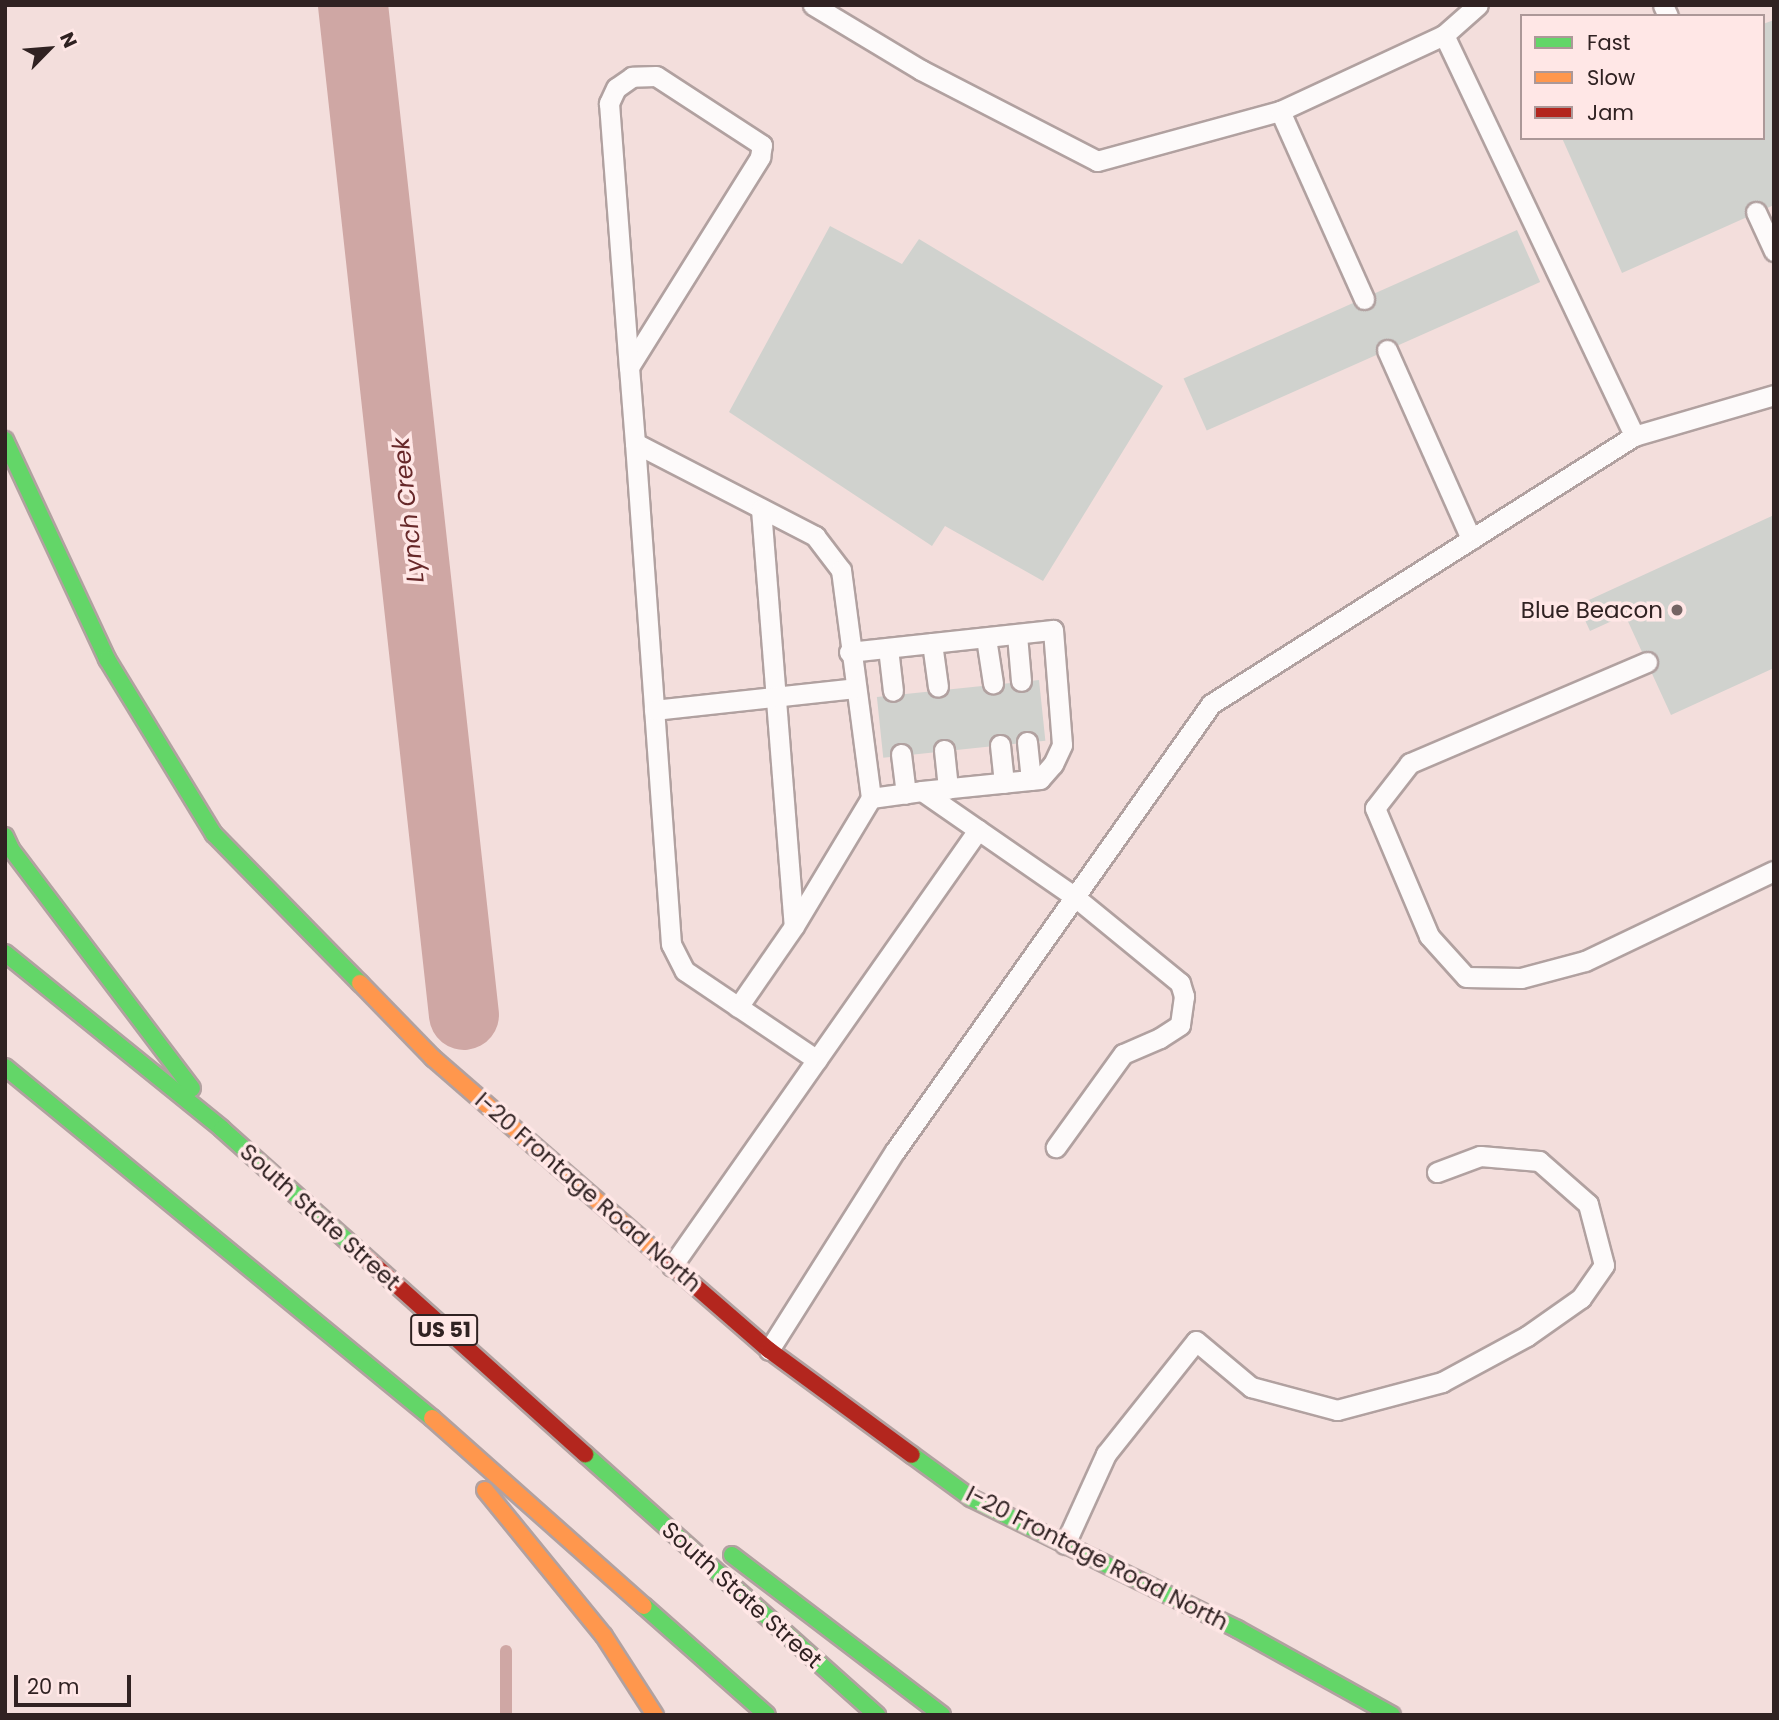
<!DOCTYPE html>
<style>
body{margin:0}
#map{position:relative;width:1779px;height:1720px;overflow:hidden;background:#f3dedc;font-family:Poppins,sans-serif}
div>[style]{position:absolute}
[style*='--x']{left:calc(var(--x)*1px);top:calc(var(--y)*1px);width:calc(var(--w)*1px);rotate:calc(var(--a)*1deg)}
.stream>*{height:12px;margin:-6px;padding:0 6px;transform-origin:6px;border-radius:6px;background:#cfa7a4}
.river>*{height:70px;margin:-35px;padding:0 35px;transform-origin:35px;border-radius:35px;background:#cfa7a4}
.building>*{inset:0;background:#d0d2ce;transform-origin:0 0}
.roads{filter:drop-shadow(2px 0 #b1a1a0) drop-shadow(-2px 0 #b1a1a0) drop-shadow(0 2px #b1a1a0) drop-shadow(0 -2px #b1a1a0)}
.lane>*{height:19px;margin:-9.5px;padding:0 9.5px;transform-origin:9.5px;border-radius:9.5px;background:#fdfafa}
.fast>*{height:16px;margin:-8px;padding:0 8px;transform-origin:8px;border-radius:8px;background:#63d668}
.slow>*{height:16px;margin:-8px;padding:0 8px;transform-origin:8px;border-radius:8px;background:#ff974d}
.jam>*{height:16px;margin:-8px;padding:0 8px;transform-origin:8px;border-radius:8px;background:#b3261e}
.dots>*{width:19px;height:19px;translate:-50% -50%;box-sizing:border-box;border:4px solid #ffe7e6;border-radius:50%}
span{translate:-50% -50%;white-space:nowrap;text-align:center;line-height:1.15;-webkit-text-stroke:7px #ffe7e6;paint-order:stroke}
.shield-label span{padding:2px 5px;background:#ffe7e6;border:2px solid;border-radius:5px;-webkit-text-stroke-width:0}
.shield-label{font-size:21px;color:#302222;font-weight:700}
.poi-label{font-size:23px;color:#302222}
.right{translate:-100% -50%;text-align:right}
.street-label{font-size:23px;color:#302222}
.water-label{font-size:24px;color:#672829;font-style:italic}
.frame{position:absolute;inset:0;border:7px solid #302222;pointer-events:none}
.legend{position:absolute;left:1520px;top:14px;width:245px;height:126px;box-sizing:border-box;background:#ffe7e6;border:2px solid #ac9898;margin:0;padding:9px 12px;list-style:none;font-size:21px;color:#302222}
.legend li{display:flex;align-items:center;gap:14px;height:35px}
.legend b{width:35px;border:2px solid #ac9898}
.north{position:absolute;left:14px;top:14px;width:70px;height:70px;-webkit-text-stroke:5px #ffe7e6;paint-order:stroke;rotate:65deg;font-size:19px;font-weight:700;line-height:28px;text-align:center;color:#302222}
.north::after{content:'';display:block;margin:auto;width:24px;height:32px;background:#302222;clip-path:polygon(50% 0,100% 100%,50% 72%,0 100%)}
.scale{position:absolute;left:14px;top:1675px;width:117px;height:32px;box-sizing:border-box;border:4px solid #302222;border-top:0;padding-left:9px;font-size:21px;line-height:24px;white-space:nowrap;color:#302222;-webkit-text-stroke:5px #ffe7e6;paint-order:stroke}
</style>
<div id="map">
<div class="stream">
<i style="--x:506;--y:1651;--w:64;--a:90"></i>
</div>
<div class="river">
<i style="--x:353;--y:5;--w:1016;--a:83.73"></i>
</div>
<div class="building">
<i style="clip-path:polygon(1774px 20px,1774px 205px,1622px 273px,1562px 138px,1763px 138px,1763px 24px)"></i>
<i style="clip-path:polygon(830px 226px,902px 264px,919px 239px,1163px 386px,1043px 581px,945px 526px,932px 546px,729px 412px)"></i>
<i style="left:1517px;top:230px;width:57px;height:365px;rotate:66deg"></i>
<i style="clip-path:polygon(1774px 515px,1774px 668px,1671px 715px,1625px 615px,1590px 631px,1578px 605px)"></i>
<i style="left:1039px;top:680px;width:61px;height:163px;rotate:84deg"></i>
</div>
<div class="roads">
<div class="lane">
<i style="--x:813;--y:5;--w:126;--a:31"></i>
<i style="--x:921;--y:70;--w:198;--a:27.3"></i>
<i style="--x:1097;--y:161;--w:190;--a:-15.3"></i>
<i style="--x:1280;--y:111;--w:181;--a:-24.9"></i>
<i style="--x:1444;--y:35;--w:45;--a:-41.4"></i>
<i style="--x:1663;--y:5;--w:12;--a:66"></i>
<i style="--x:1444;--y:35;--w:444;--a:64.6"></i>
<i style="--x:1280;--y:111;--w:206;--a:65.9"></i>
<i style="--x:1756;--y:212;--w:43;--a:65.2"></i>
<i style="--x:1387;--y:350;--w:207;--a:66"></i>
<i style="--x:629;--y:367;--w:248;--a:-58"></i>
<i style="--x:760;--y:157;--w:12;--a:-81"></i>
<i style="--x:762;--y:145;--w:126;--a:-146.9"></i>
<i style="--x:656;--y:76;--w:24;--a:178"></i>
<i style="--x:632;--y:77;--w:19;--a:145"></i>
<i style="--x:616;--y:88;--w:17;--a:115"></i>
<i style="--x:609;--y:103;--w:265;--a:85.7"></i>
<i style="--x:629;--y:367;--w:76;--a:85.5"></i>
<i style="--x:635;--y:443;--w:502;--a:85.89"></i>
<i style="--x:671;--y:944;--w:30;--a:63"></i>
<i style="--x:685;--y:971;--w:159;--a:34"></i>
<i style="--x:635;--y:443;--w:203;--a:27.3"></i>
<i style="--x:815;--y:536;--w:43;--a:52.6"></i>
<i style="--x:841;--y:570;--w:230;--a:82.5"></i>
<i style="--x:761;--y:509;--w:418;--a:85.5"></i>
<i style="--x:1017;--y:635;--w:46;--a:85"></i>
<i style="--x:986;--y:638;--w:46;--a:81.2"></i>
<i style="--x:932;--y:643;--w:44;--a:82.2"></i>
<i style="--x:888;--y:648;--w:43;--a:83.4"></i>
<i style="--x:849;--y:652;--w:205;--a:-6.2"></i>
<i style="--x:1053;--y:630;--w:115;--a:85.5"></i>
<i style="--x:1062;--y:745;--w:21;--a:115"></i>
<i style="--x:1053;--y:764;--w:20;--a:131"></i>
<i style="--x:1040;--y:779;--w:119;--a:174.2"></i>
<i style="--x:1647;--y:662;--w:258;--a:156.9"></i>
<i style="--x:1410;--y:763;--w:57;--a:127.9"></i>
<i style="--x:1375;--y:808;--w:139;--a:67.1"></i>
<i style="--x:1429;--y:936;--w:55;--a:47.9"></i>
<i style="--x:1466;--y:977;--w:55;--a:1"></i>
<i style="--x:1521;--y:978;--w:66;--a:-14.9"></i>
<i style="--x:1585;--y:961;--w:209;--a:-25.5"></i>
<i style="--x:654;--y:710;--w:202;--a:-6.2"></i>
<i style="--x:1027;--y:742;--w:38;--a:84"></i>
<i style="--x:1000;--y:745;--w:38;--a:84"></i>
<i style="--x:944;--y:750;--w:39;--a:84"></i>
<i style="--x:901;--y:754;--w:40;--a:82.9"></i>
<i style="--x:738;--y:1007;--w:98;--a:-55.3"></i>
<i style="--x:794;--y:926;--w:149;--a:-59"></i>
<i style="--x:871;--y:798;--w:51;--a:-7.8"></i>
<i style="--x:922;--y:791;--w:186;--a:34.7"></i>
<i style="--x:1075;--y:897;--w:136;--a:39.3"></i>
<i style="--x:1180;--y:983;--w:14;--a:73"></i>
<i style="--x:1184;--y:996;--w:29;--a:98"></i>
<i style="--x:1180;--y:1025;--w:24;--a:147"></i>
<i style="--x:1160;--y:1038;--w:40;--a:156.6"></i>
<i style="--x:1123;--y:1054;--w:115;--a:125.8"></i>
<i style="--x:672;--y:1266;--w:533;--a:-54.94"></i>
<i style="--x:769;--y:1350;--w:236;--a:-57.7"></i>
<i style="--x:895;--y:1151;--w:547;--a:-54.74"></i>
<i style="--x:1211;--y:704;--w:501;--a:-32.36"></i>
<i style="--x:1634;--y:436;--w:146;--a:-16.3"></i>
<i style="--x:1065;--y:1544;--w:99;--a:-65.5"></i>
<i style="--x:1106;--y:1454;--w:144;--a:-51.5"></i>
<i style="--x:1196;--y:1341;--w:72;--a:39.9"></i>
<i style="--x:1251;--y:1387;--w:89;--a:15"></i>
<i style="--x:1337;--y:1410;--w:109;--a:-14.9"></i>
<i style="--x:1442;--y:1382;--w:97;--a:-28.4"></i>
<i style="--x:1527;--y:1336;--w:66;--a:-35.1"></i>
<i style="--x:1581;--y:1298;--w:40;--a:-55.1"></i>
<i style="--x:1604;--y:1265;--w:63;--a:-104.7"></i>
<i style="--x:1588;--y:1204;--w:65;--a:-138.7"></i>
<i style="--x:1539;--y:1161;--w:59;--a:-175.2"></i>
<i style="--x:1480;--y:1156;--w:46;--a:159.6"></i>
</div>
<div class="fast">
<i style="--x:5;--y:440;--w:242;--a:65"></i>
<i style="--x:107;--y:659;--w:205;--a:58.6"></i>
<i style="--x:214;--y:834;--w:209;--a:45.6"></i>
<i style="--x:5;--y:836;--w:14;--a:65"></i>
<i style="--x:11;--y:849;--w:300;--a:52.9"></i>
<i style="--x:5;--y:953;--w:279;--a:39"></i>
<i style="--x:222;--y:1129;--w:188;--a:41.8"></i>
<i style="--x:5;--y:1067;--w:553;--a:39.42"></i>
<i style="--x:585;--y:1454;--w:392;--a:41.8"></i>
<i style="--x:912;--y:1455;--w:73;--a:36.1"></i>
<i style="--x:971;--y:1498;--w:297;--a:26.2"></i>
<i style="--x:1237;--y:1629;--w:177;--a:29"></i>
<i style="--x:732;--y:1555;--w:264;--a:37.3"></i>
<i style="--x:644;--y:1606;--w:164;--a:41.5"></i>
</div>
<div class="slow">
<i style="--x:360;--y:983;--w:105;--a:45.8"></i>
<i style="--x:433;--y:1058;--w:305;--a:41"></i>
<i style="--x:432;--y:1418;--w:283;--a:41.6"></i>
<i style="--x:485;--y:1490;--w:188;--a:50.8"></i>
<i style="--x:604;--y:1636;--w:94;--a:57.2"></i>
</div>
<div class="jam">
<i style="--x:362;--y:1254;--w:300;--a:41.9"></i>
<i style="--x:663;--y:1258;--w:140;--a:41"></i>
<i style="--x:769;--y:1350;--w:177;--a:36.3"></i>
</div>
</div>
<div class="dots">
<i style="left:1677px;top:610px;background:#746463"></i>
</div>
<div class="shield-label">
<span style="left:444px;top:1330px">US 51</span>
</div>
<div class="poi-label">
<span class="right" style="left:1663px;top:610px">Blue Beacon</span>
</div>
<div class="street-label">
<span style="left:588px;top:1192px;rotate:41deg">I-20 Frontage Road North</span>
<span style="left:320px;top:1217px;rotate:42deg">South State Street</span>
<span style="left:1097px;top:1558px;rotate:27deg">I-20 Frontage Road North</span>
<span style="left:742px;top:1595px;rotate:42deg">South State Street</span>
</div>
<div class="water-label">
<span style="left:408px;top:510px;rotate:-96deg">Lynch Creek</span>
</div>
<div class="frame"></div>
<ul class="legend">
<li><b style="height:9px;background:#63d668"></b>Fast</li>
<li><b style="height:9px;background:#ff974d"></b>Slow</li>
<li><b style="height:9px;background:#b3261e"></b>Jam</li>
</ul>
<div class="north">N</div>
<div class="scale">20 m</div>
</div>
